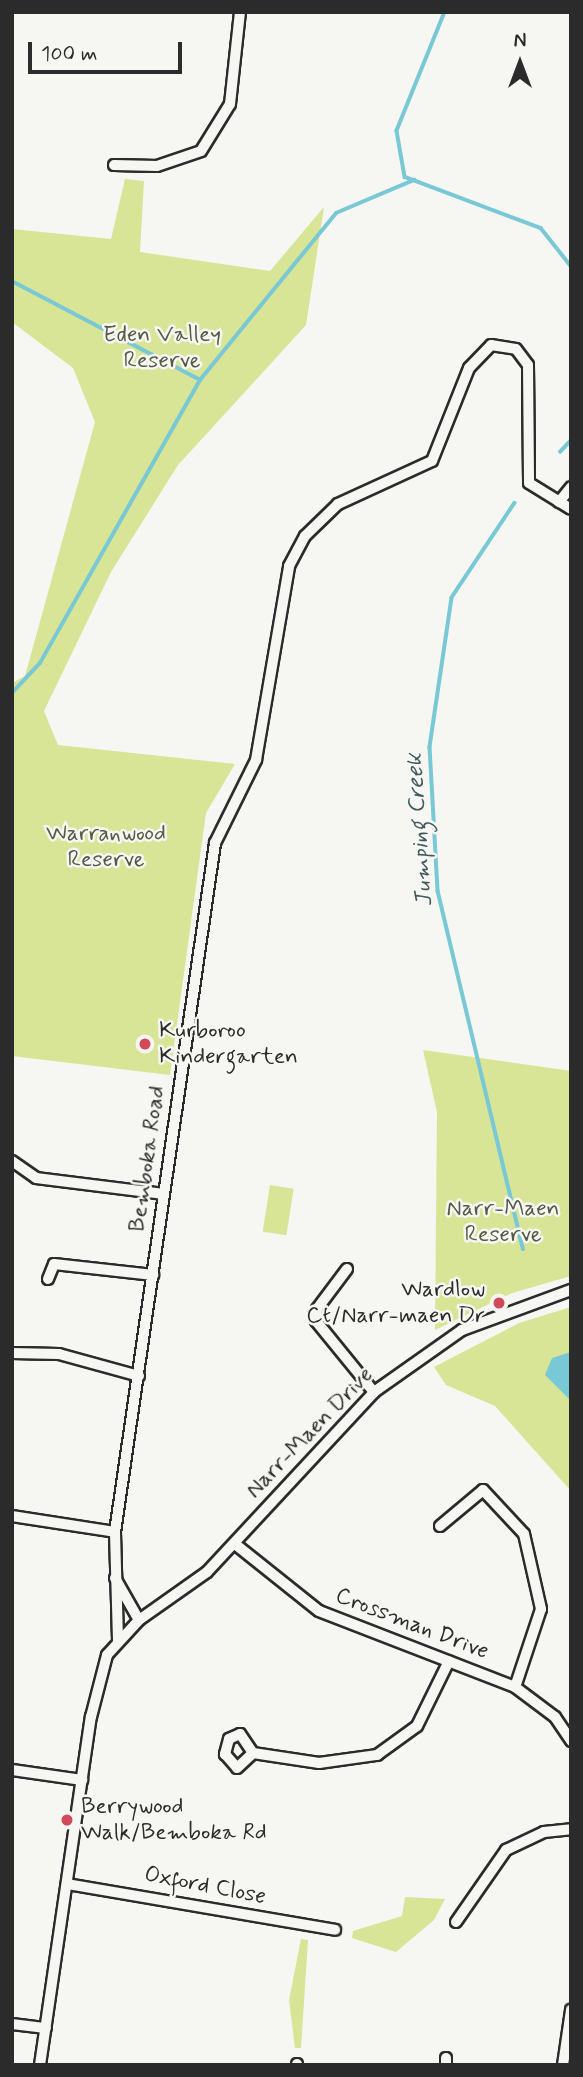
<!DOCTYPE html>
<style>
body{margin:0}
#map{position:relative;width:583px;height:2077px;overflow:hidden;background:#f6f6f2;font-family:Mynerve,sans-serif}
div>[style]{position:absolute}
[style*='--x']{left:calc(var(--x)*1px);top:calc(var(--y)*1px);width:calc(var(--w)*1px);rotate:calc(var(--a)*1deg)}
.green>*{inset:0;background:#d8e496;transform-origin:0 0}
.water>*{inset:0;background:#79c8d5}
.stream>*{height:3.5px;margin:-1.75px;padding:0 1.75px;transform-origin:1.75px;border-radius:1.75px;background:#79c8d5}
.roads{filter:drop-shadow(2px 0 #2b2b2b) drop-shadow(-2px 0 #2b2b2b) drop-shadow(0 2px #2b2b2b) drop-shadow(0 -2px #2b2b2b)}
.minor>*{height:10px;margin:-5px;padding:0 5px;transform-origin:5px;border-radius:5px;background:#f6f6f2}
.dots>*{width:19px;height:19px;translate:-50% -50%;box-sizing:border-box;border:4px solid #f6f6f2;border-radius:50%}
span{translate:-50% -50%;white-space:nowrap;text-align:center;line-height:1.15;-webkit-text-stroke:5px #f6f6f2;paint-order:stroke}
.park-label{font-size:23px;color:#565946}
.poi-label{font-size:23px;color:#2b2b2b}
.left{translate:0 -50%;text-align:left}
.right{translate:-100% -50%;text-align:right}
.street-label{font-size:23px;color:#2b2b2b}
.water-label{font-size:24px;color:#425a5e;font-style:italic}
.frame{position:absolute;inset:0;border:14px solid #2b2b2b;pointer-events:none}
.north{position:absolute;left:485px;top:28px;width:70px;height:70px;-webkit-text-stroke:5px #f6f6f2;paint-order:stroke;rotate:0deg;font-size:19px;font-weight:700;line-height:28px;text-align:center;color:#2b2b2b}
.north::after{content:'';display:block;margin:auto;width:24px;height:32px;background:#2b2b2b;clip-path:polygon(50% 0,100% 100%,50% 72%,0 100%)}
.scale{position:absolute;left:28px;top:42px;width:154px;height:32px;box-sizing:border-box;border:4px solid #2b2b2b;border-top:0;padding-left:9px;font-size:21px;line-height:24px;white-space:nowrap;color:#2b2b2b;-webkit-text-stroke:5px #f6f6f2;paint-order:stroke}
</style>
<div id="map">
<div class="green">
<i style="clip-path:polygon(125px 179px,144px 181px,140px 252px,270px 271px,324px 207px,306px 325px,178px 465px,111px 572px,44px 711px,58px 745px,235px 764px,206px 813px,170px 1075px,12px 1056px,12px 683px,25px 676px,95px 422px,73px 368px,12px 322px,12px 229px,111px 239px)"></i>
<i style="clip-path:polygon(423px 1050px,571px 1071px,571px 1276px,512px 1293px,435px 1330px,437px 1112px)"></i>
<i style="left:270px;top:1185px;width:24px;height:47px;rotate:9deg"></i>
<i style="clip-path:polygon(571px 1307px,571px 1491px,495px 1406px,446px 1385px,434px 1367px,519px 1323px)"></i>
<i style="clip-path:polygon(405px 1897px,445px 1899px,434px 1920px,396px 1952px,352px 1938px,353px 1931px,402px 1916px)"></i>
<i style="clip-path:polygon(301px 1939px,308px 1940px,301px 2048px,295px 2048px,289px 2000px)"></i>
</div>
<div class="water">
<i style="clip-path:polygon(571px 1352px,571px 1400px,570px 1400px,545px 1375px,552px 1358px)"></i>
</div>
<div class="stream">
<i style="--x:445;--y:12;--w:128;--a:112"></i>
<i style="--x:397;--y:131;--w:47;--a:80.1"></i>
<i style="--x:405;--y:177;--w:145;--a:20.6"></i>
<i style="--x:541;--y:228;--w:48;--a:51.7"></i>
<i style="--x:12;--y:281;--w:211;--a:27.7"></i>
<i style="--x:560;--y:452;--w:16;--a:-47"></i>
<i style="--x:515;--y:503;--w:114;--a:123.6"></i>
<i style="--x:452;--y:598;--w:151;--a:98.4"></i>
<i style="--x:430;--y:747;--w:144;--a:86.8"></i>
<i style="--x:438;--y:891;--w:368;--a:76.6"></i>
<i style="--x:12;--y:693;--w:41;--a:-47"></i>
<i style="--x:40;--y:663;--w:325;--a:-60.5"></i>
<i style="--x:200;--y:380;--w:215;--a:-50.8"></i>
<i style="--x:336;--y:213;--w:85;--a:-22.9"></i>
</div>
<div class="roads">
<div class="minor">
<i style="--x:114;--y:165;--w:43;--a:1.3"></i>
<i style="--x:157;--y:166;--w:46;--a:-18.8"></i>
<i style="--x:201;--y:151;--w:55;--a:-58.3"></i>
<i style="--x:230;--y:104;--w:93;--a:-83.8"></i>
<i style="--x:559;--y:502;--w:19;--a:-51"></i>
<i style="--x:12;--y:1161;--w:29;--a:35"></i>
<i style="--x:36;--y:1178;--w:129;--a:7.1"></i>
<i style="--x:347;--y:1269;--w:50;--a:126.9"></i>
<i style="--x:317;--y:1309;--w:12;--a:95"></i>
<i style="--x:316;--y:1321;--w:92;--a:50.8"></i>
<i style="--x:48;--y:1279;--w:16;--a:-68"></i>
<i style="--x:54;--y:1264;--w:100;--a:6.3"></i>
<i style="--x:12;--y:1353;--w:47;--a:1.2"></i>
<i style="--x:59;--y:1354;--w:83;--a:15.4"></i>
<i style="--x:12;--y:1516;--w:104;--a:8.8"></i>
<i style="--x:440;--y:1526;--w:56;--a:-39.9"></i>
<i style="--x:483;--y:1490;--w:60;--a:47"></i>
<i style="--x:524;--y:1534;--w:77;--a:77.2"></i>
<i style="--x:541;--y:1609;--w:82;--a:108.4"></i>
<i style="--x:235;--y:1544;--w:107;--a:38.6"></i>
<i style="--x:319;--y:1611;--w:210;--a:21.2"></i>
<i style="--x:515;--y:1687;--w:50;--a:36.9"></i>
<i style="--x:555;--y:1717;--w:29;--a:56"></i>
<i style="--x:115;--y:1578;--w:48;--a:60.3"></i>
<i style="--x:118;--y:1640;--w:108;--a:-91.6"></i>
<i style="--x:115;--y:1532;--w:696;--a:-81.74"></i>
<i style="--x:215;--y:843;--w:93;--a:-63.7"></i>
<i style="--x:256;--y:760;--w:197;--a:-80.3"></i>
<i style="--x:289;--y:566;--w:34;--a:-62"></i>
<i style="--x:305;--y:536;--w:46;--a:-44.1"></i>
<i style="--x:338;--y:504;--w:103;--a:-24.6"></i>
<i style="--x:432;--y:461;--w:100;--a:-68.3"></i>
<i style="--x:469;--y:368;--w:32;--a:-46"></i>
<i style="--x:491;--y:345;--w:25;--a:9"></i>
<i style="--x:516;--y:349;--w:20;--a:53"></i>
<i style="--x:528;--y:365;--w:118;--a:89.5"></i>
<i style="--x:529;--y:483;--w:49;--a:31.8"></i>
<i style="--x:253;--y:1753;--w:23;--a:-124"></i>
<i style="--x:240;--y:1734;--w:12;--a:156"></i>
<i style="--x:229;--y:1739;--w:16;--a:105"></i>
<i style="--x:225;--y:1754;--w:18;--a:49"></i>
<i style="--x:237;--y:1768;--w:22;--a:-43"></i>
<i style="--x:253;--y:1753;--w:67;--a:8.6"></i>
<i style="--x:319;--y:1763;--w:59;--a:-7.9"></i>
<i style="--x:377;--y:1755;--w:49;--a:-35.9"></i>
<i style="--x:417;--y:1726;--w:72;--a:-63.8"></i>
<i style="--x:12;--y:1770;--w:71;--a:8.1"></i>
<i style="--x:67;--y:1884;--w:272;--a:9.7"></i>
<i style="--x:456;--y:1922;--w:88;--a:-55.2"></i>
<i style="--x:506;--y:1850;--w:42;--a:-25.3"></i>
<i style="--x:544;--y:1832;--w:27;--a:-6"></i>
<i style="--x:12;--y:2024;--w:34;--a:7"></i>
<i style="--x:446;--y:2058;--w:7;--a:90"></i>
<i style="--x:40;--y:2065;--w:352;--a:-81.7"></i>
<i style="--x:91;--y:1717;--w:64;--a:-75.5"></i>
<i style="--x:107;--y:1655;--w:47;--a:-47.6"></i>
<i style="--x:139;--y:1620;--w:83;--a:-35.2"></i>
<i style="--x:207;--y:1572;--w:246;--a:-47.1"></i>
<i style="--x:374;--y:1392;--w:108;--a:-35.2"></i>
<i style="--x:462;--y:1330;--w:116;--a:-20.2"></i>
<i style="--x:297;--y:2065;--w:1;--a:-90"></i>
<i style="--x:563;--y:2065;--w:56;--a:-81.7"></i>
</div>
</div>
<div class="dots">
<i style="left:145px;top:1044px;background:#d1495b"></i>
<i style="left:499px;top:1303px;background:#d1495b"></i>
<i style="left:67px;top:1820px;background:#d1495b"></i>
</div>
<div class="park-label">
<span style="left:162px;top:348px">Eden Valley<br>Reserve</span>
<span style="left:106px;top:847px">Warranwood<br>Reserve</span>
<span style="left:503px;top:1222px">Narr-Maen<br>Reserve</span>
</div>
<div class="poi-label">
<span class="left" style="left:159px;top:1044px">Kurboroo<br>Kindergarten</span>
<span class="right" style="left:485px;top:1303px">Wardlow<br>Ct/Narr-maen Dr</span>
<span class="left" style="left:81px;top:1820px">Berrywood<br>Walk/Bemboka Rd</span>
</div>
<div class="street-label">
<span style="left:148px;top:1159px;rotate:-82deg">Bemboka Road</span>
<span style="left:310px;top:1433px;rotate:-46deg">Narr-Maen Drive</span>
<span style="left:412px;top:1624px;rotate:21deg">Crossman Drive</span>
<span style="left:205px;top:1886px;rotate:11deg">Oxford Close</span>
</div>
<div class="water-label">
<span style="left:420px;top:830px;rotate:-94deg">Jumping Creek</span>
</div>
<div class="frame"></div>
<div class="north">N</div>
<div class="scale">100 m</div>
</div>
